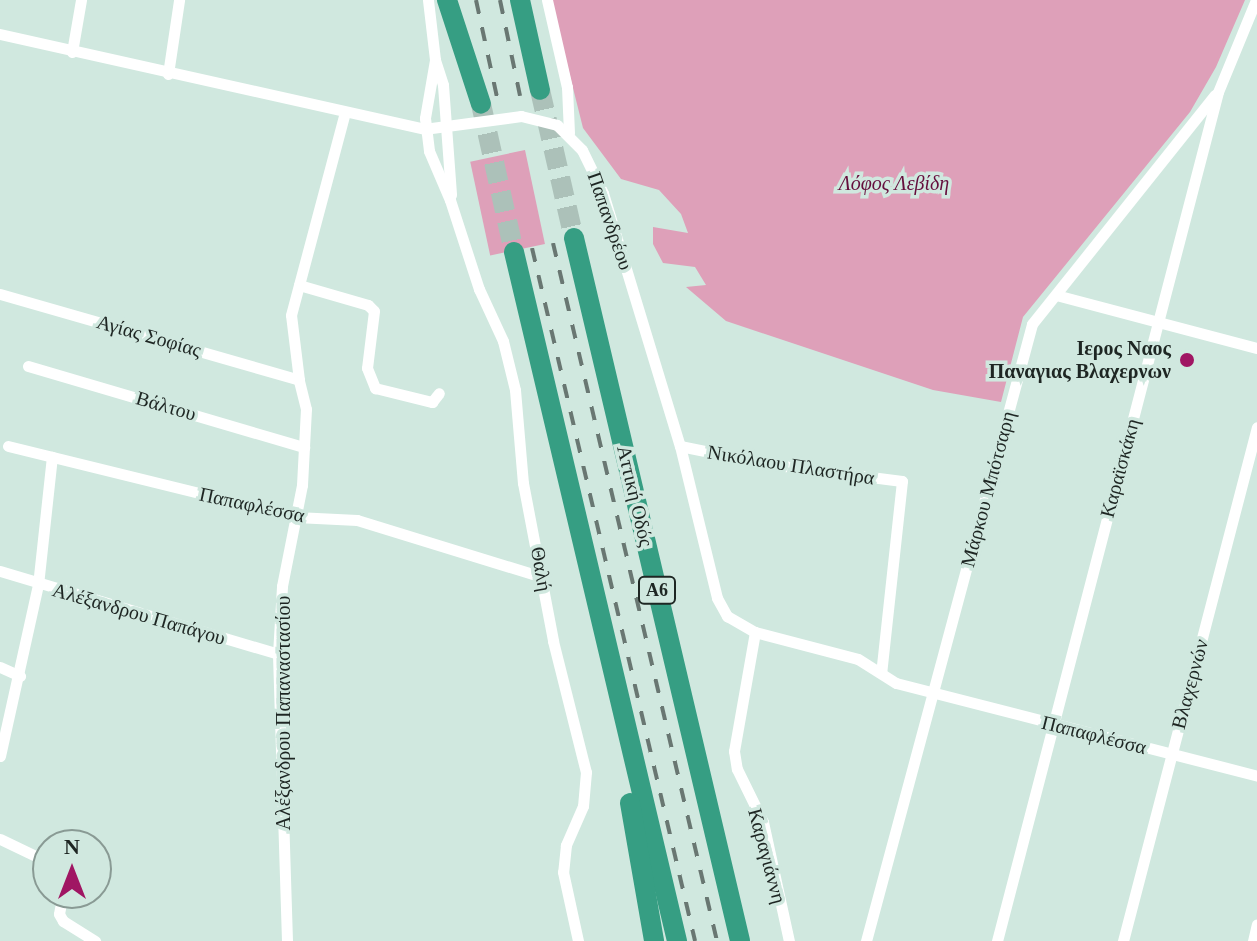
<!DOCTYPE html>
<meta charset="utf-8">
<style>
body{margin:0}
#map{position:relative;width:1257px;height:941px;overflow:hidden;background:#d0e8df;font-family:Georgia,serif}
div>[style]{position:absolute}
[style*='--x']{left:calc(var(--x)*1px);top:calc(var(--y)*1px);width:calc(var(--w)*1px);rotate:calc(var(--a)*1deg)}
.green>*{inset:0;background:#dea0b9;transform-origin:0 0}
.highway-tunnel>*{height:20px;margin-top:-10px;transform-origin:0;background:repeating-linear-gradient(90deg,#acc1b9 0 20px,transparent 0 30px)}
.street>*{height:11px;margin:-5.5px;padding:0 5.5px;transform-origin:5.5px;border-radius:5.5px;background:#fff}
.highway>*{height:20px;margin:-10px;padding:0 10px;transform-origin:10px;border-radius:10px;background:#369e83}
.rail>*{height:4px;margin-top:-2px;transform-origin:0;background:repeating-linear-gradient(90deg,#697772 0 14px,transparent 0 28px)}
.dots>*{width:22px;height:22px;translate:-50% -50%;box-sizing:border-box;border:4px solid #d0e8df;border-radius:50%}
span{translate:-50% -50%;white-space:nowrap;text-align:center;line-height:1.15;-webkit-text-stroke:7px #d0e8df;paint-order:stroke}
.shield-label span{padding:2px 6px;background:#d0e8df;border:2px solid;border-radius:6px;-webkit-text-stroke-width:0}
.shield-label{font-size:18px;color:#1e2623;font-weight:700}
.park-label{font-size:20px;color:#650e3d;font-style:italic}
.street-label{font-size:20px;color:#1e2623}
.poi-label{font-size:20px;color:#1e2623;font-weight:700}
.right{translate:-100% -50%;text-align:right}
.north{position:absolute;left:32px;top:829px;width:80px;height:80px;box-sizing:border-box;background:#d0e8df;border:2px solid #899a94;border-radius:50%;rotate:0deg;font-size:22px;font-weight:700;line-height:32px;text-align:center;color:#1e2623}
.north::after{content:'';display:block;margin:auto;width:28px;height:36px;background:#a01663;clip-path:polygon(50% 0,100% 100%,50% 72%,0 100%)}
</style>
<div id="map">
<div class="green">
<i style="clip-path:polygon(551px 0,1245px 0,1216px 67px,1190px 112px,1023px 317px,1001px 402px,933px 390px,726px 321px,686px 287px,706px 285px,695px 267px,663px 263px,653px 244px,653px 227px,688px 233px,681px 214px,659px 190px,621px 179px,583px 128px)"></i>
<i style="left:525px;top:150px;width:96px;height:56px;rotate:78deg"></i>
</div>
<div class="highway-tunnel">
<i style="--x:540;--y:90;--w:152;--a:77.1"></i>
<i style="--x:481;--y:104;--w:152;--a:77.4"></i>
</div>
<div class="street">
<i style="--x:428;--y:0;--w:60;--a:83.3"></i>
<i style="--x:435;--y:60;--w:26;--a:72"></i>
<i style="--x:443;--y:85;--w:110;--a:85.8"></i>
<i style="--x:547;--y:0;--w:89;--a:77.1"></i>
<i style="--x:567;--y:87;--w:46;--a:87.5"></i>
<i style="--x:0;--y:34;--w:435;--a:12.6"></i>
<i style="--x:424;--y:129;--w:98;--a:-7.6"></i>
<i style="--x:521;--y:116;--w:37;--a:14"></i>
<i style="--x:557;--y:125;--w:35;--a:45"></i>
<i style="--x:582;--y:150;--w:48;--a:64"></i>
<i style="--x:603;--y:193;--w:264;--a:73.1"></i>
<i style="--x:680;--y:446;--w:156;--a:76.3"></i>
<i style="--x:717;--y:598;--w:21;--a:61"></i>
<i style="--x:727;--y:616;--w:32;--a:30"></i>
<i style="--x:755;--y:632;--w:106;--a:14.7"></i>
<i style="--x:858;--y:659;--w:45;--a:32.3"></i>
<i style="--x:896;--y:683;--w:373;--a:14.4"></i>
<i style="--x:72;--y:52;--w:53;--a:-80.2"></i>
<i style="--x:435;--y:60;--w:59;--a:99.8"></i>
<i style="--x:425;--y:118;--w:33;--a:83"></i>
<i style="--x:429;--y:151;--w:53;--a:66.8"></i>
<i style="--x:450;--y:200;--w:94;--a:72"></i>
<i style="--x:479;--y:289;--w:57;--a:65.2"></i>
<i style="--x:503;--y:341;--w:50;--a:76.2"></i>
<i style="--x:515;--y:390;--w:93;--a:85.1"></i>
<i style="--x:523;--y:483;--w:161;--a:79.2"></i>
<i style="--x:553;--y:641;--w:135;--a:75.9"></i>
<i style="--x:586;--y:772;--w:34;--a:95"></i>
<i style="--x:583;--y:806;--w:43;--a:113.6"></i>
<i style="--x:566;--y:845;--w:27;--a:96"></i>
<i style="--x:563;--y:872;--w:71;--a:77.7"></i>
<i style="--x:168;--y:74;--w:75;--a:-81.5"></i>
<i style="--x:299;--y:285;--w:72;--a:16.2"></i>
<i style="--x:368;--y:305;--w:8;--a:45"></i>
<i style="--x:374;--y:311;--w:57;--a:97"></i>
<i style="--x:367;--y:368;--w:22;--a:68"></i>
<i style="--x:375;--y:388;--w:59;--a:13.8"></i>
<i style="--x:432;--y:402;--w:11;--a:-52"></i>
<i style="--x:0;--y:294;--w:311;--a:16"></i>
<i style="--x:1056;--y:295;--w:208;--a:14.8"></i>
<i style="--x:28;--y:366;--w:288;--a:16.4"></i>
<i style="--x:8;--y:446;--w:297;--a:13.8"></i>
<i style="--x:296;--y:517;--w:61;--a:2.8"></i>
<i style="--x:357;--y:520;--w:194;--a:17.1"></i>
<i style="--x:680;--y:446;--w:91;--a:11.4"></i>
<i style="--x:769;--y:464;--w:134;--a:7.3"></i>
<i style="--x:902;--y:481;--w:193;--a:96.2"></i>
<i style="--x:0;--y:571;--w:290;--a:16.6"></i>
<i style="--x:755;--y:632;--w:121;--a:100"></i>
<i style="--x:734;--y:751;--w:18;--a:81"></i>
<i style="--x:737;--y:769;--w:59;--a:63.9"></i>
<i style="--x:763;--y:822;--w:122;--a:77.7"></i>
<i style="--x:0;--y:667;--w:22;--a:24"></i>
<i style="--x:0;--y:756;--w:175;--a:-77.5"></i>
<i style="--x:38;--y:585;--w:129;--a:-83.8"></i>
<i style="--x:0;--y:839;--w:53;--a:25.6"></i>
<i style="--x:63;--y:893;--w:21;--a:101"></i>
<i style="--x:59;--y:914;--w:8;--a:60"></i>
<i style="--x:63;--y:921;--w:38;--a:32"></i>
<i style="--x:287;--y:941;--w:287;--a:-91.8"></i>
<i style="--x:278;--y:654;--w:68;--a:-86.6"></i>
<i style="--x:282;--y:586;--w:103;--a:-78.8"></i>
<i style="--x:302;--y:485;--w:76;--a:-87"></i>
<i style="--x:306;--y:409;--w:30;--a:-104"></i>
<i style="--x:299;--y:380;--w:65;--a:-97"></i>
<i style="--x:291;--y:315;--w:210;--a:-75.1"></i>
<i style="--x:866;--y:941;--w:639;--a:-74.94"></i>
<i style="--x:1032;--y:324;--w:293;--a:-51.4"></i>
<i style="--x:997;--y:941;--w:877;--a:-75.41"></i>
<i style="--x:1218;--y:92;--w:100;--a:-67.6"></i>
<i style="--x:1123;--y:941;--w:531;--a:-75.39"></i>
<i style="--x:1253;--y:941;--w:17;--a:-77"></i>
</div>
<div class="highway">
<i style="--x:447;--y:0;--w:109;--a:71.9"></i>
<i style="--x:520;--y:0;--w:92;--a:77.5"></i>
<i style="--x:574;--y:238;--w:722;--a:76.71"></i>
<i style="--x:514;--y:252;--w:708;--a:76.69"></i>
<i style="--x:630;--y:803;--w:140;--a:80.1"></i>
</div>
<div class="rail">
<i style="--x:476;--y:0;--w:104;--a:77.8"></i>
<i style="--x:500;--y:0;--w:98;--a:78.2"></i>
<i style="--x:553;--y:243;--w:717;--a:76.78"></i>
<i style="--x:532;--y:248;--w:712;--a:76.76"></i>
</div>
<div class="dots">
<i style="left:1187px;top:360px;background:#a01663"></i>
</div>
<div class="shield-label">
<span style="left:657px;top:590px">Α6</span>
</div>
<div class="park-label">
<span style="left:894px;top:183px">Λόφος Λεβίδη</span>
</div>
<div class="street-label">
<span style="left:610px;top:221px;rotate:71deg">Παπανδρέου</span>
<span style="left:149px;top:336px;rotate:16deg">Αγίας Σοφίας</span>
<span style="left:166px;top:406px;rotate:16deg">Βάλτου</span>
<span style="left:791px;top:465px;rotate:9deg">Νικόλαου Πλαστήρα</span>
<span style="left:1120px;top:468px;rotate:-75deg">Καραϊσκάκη</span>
<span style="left:988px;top:489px;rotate:-75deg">Μάρκου Μπότσαρη</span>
<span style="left:635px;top:496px;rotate:77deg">Αττική Οδός</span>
<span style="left:252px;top:505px;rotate:12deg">Παπαφλέσσα</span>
<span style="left:541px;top:569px;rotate:80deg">Θαλή</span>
<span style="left:139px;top:614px;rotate:16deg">Αλέξανδρου Παπάγου</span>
<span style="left:1190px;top:684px;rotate:-75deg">Βλαχερνών</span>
<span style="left:283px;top:713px;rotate:-90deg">Αλέξανδρου Παπαναστασίου</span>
<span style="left:1094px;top:735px;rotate:14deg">Παπαφλέσσα</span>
<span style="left:767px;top:856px;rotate:75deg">Καραγιάννη</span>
</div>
<div class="poi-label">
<span class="right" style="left:1171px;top:360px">Ιερος Ναος<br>Παναγιας Βλαχερνων</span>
</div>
<div class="north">N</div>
</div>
